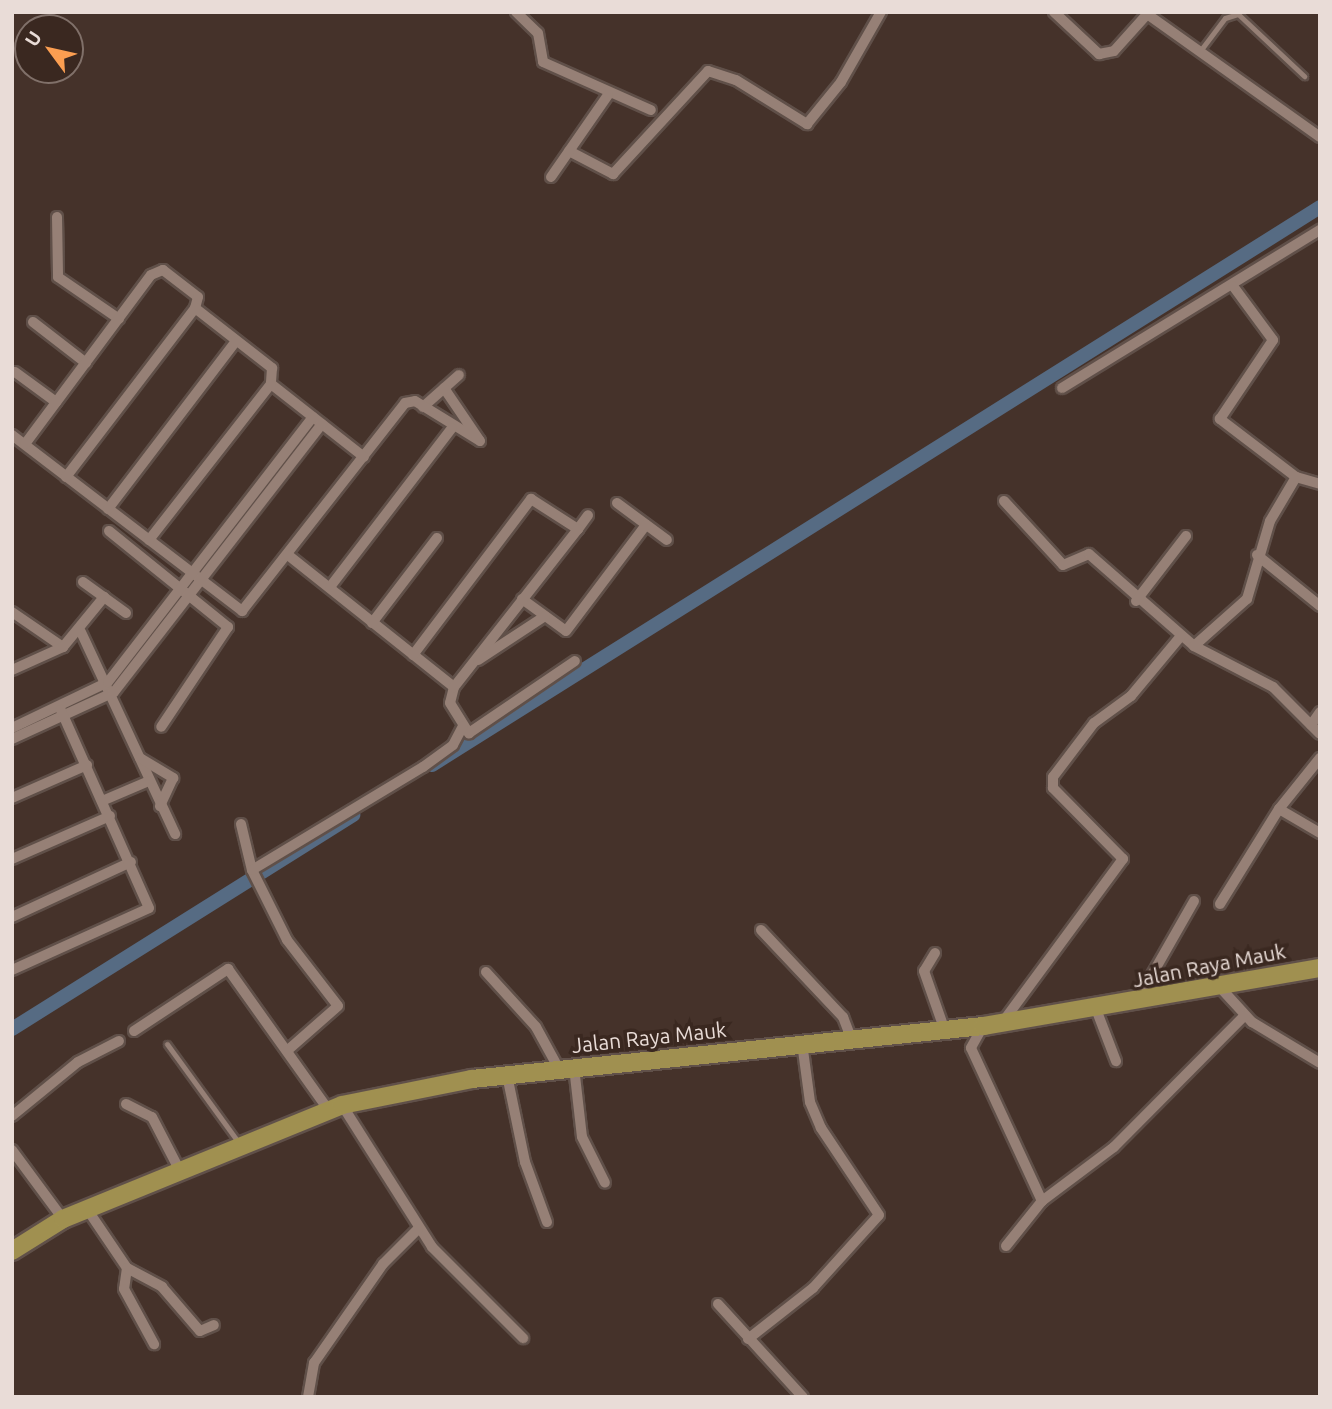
<!DOCTYPE html>
<style>
body{margin:0}
#map{position:relative;width:1332px;height:1409px;overflow:hidden;background:#45322a;font-family:Ubuntu,sans-serif}
div>[style]{position:absolute}
[style*='--x']{left:calc(var(--x)*1px);top:calc(var(--y)*1px);width:calc(var(--w)*1px);rotate:calc(var(--a)*1deg)}
.canal>*{height:14px;margin:-7px;padding:0 7px;transform-origin:7px;border-radius:7px;background:#566b83}
.roads{filter:drop-shadow(2px 0 #605049) drop-shadow(-2px 0 #605049) drop-shadow(0 2px #605049) drop-shadow(0 -2px #605049)}
.lane>*{height:5px;margin:-2.5px;padding:0 2.5px;transform-origin:2.5px;border-radius:2.5px;background:#968076}
.street>*{height:10px;margin:-5px;padding:0 5px;transform-origin:5px;border-radius:5px;background:#968076}
.primary>*{height:18px;margin:-9px;padding:0 9px;transform-origin:9px;border-radius:9px;background:#a09050}
span{translate:-50% -50%;white-space:nowrap;text-align:center;line-height:1.15;-webkit-text-stroke:7px #3a2820;paint-order:stroke}
.street-label{font-size:21px;color:#e9dcd7}
.frame{position:absolute;inset:0;border:14px solid #e9dcd7;pointer-events:none}
.north{position:absolute;left:14px;top:14px;width:70px;height:70px;box-sizing:border-box;background:#3a2820;border:2px solid #807069;border-radius:50%;rotate:303deg;font-size:19px;font-weight:700;line-height:28px;text-align:center;color:#e9dcd7}
.north::after{content:'';display:block;margin:auto;width:24px;height:32px;background:#fb9e51;clip-path:polygon(50% 0,100% 100%,50% 72%,0 100%)}
</style>
<div id="map">
<div class="canal">
<i style="--x:432;--y:765;--w:1049;--a:-32.14"></i>
<i style="--x:12;--y:1029;--w:403;--a:-32.1"></i>
</div>
<div class="roads">
<div class="lane">
<i style="--x:1200;--y:51;--w:41;--a:-52.9"></i>
<i style="--x:1225;--y:18;--w:14;--a:-17"></i>
<i style="--x:1238;--y:14;--w:91;--a:43.2"></i>
<i style="--x:167;--y:1044;--w:122;--a:54"></i>
</div>
<div class="street">
<i style="--x:516;--y:12;--w:30;--a:44"></i>
<i style="--x:538;--y:33;--w:29;--a:80"></i>
<i style="--x:543;--y:62;--w:118;--a:24"></i>
<i style="--x:1054;--y:12;--w:62;--a:43"></i>
<i style="--x:1099;--y:54;--w:15;--a:-11"></i>
<i style="--x:1114;--y:51;--w:52;--a:-48.1"></i>
<i style="--x:1147;--y:14;--w:212;--a:35.4"></i>
<i style="--x:569;--y:151;--w:50;--a:27.6"></i>
<i style="--x:613;--y:174;--w:140;--a:-47.3"></i>
<i style="--x:708;--y:71;--w:29;--a:18"></i>
<i style="--x:736;--y:80;--w:84;--a:31.8"></i>
<i style="--x:807;--y:124;--w:54;--a:-51"></i>
<i style="--x:841;--y:82;--w:81;--a:-60.3"></i>
<i style="--x:551;--y:177;--w:100;--a:-55.2"></i>
<i style="--x:57;--y:217;--w:60;--a:89"></i>
<i style="--x:58;--y:277;--w:74;--a:34.5"></i>
<i style="--x:33;--y:322;--w:67;--a:37.7"></i>
<i style="--x:15;--y:372;--w:51;--a:36.2"></i>
<i style="--x:1062;--y:388;--w:303;--a:-31.5"></i>
<i style="--x:423;--y:407;--w:48;--a:-41.6"></i>
<i style="--x:12;--y:435;--w:290;--a:37.4"></i>
<i style="--x:242;--y:611;--w:264;--a:-51.9"></i>
<i style="--x:405;--y:403;--w:10;--a:-11"></i>
<i style="--x:415;--y:401;--w:76;--a:31.6"></i>
<i style="--x:480;--y:441;--w:64;--a:-124.2"></i>
<i style="--x:25;--y:444;--w:211;--a:-53.3"></i>
<i style="--x:151;--y:275;--w:13;--a:-23"></i>
<i style="--x:163;--y:270;--w:44;--a:37.6"></i>
<i style="--x:198;--y:297;--w:11;--a:105"></i>
<i style="--x:195;--y:308;--w:98;--a:37.9"></i>
<i style="--x:272;--y:368;--w:16;--a:94"></i>
<i style="--x:271;--y:384;--w:118;--a:38.1"></i>
<i style="--x:66;--y:477;--w:213;--a:-52.6"></i>
<i style="--x:1296;--y:477;--w:25;--a:16"></i>
<i style="--x:1004;--y:501;--w:87;--a:47.3"></i>
<i style="--x:1063;--y:565;--w:28;--a:-23"></i>
<i style="--x:1089;--y:554;--w:140;--a:41.2"></i>
<i style="--x:1194;--y:646;--w:89;--a:27.4"></i>
<i style="--x:1273;--y:687;--w:66;--a:45"></i>
<i style="--x:617;--y:503;--w:62;--a:36.5"></i>
<i style="--x:108;--y:509;--w:211;--a:-52.7"></i>
<i style="--x:578;--y:529;--w:17;--a:-54"></i>
<i style="--x:109;--y:531;--w:153;--a:38.9"></i>
<i style="--x:228;--y:627;--w:120;--a:123.8"></i>
<i style="--x:149;--y:540;--w:198;--a:-52"></i>
<i style="--x:288;--y:555;--w:212;--a:38.5"></i>
<i style="--x:454;--y:687;--w:16;--a:104"></i>
<i style="--x:450;--y:703;--w:36;--a:58"></i>
<i style="--x:469;--y:733;--w:128;--a:-34.2"></i>
<i style="--x:1257;--y:555;--w:81;--a:39"></i>
<i style="--x:83;--y:582;--w:53;--a:35.8"></i>
<i style="--x:330;--y:587;--w:200;--a:-52.5"></i>
<i style="--x:522;--y:599;--w:54;--a:36"></i>
<i style="--x:566;--y:631;--w:133;--a:-53"></i>
<i style="--x:1136;--y:601;--w:82;--a:-52.4"></i>
<i style="--x:12;--y:612;--w:62;--a:34.5"></i>
<i style="--x:372;--y:623;--w:107;--a:-52.6"></i>
<i style="--x:81;--y:632;--w:223;--a:65"></i>
<i style="--x:1194;--y:646;--w:71;--a:-41.6"></i>
<i style="--x:1247;--y:599;--w:81;--a:-73.6"></i>
<i style="--x:1270;--y:521;--w:51;--a:-59.4"></i>
<i style="--x:1296;--y:477;--w:96;--a:-142.7"></i>
<i style="--x:1220;--y:419;--w:95;--a:-56.1"></i>
<i style="--x:1273;--y:340;--w:67;--a:-126.5"></i>
<i style="--x:413;--y:655;--w:196;--a:-52.9"></i>
<i style="--x:531;--y:499;--w:56;--a:32.6"></i>
<i style="--x:578;--y:529;--w:201;--a:128.1"></i>
<i style="--x:478;--y:660;--w:80;--a:-33.3"></i>
<i style="--x:12;--y:670;--w:56;--a:-24.3"></i>
<i style="--x:63;--y:647;--w:65;--a:-50.6"></i>
<i style="--x:1311;--y:725;--w:16;--a:-55"></i>
<i style="--x:12;--y:728;--w:106;--a:-25.6"></i>
<i style="--x:108;--y:682;--w:335;--a:-52.3"></i>
<i style="--x:12;--y:739;--w:112;--a:-24.7"></i>
<i style="--x:114;--y:692;--w:339;--a:-52.2"></i>
<i style="--x:140;--y:758;--w:39;--a:31"></i>
<i style="--x:173;--y:778;--w:31;--a:115"></i>
<i style="--x:1320;--y:758;--w:65;--a:128.8"></i>
<i style="--x:1279;--y:809;--w:48;--a:30.3"></i>
<i style="--x:12;--y:798;--w:82;--a:-23.7"></i>
<i style="--x:102;--y:801;--w:51;--a:-23.1"></i>
<i style="--x:241;--y:824;--w:47;--a:76.6"></i>
<i style="--x:252;--y:870;--w:78;--a:63.4"></i>
<i style="--x:287;--y:940;--w:83;--a:52.3"></i>
<i style="--x:338;--y:1006;--w:67;--a:138.7"></i>
<i style="--x:12;--y:859;--w:107;--a:-23.7"></i>
<i style="--x:252;--y:870;--w:200;--a:-31.1"></i>
<i style="--x:423;--y:767;--w:37;--a:-36"></i>
<i style="--x:453;--y:745;--w:21;--a:-62"></i>
<i style="--x:1220;--y:904;--w:112;--a:-58.2"></i>
<i style="--x:12;--y:917;--w:131;--a:-24.8"></i>
<i style="--x:761;--y:930;--w:120;--a:46.7"></i>
<i style="--x:843;--y:1017;--w:22;--a:69"></i>
<i style="--x:935;--y:953;--w:21;--a:121"></i>
<i style="--x:924;--y:971;--w:60;--a:70.7"></i>
<i style="--x:12;--y:970;--w:150;--a:-24.3"></i>
<i style="--x:149;--y:908;--w:217;--a:-114"></i>
<i style="--x:486;--y:972;--w:74;--a:47.7"></i>
<i style="--x:536;--y:1027;--w:48;--a:61.3"></i>
<i style="--x:1217;--y:984;--w:52;--a:47.4"></i>
<i style="--x:1252;--y:1022;--w:79;--a:31.1"></i>
<i style="--x:1137;--y:1001;--w:115;--a:-60.3"></i>
<i style="--x:1096;--y:1009;--w:56;--a:69"></i>
<i style="--x:1002;--y:1023;--w:204;--a:-53.6"></i>
<i style="--x:1123;--y:859;--w:100;--a:-134.6"></i>
<i style="--x:1053;--y:788;--w:11;--a:-90"></i>
<i style="--x:1053;--y:777;--w:68;--a:-52.8"></i>
<i style="--x:1094;--y:723;--w:46;--a:-36.1"></i>
<i style="--x:1131;--y:696;--w:78;--a:-50.2"></i>
<i style="--x:983;--y:1026;--w:25;--a:119"></i>
<i style="--x:971;--y:1048;--w:169;--a:65.1"></i>
<i style="--x:134;--y:1031;--w:113;--a:-33.4"></i>
<i style="--x:228;--y:969;--w:176;--a:54.5"></i>
<i style="--x:574;--y:1067;--w:70;--a:83.5"></i>
<i style="--x:582;--y:1137;--w:51;--a:63.4"></i>
<i style="--x:507;--y:1075;--w:89;--a:78.3"></i>
<i style="--x:525;--y:1162;--w:64;--a:69.9"></i>
<i style="--x:126;--y:1104;--w:29;--a:27"></i>
<i style="--x:152;--y:1117;--w:59;--a:62.6"></i>
<i style="--x:342;--y:1105;--w:168;--a:57.6"></i>
<i style="--x:432;--y:1247;--w:129;--a:45"></i>
<i style="--x:12;--y:1116;--w:85;--a:-39.3"></i>
<i style="--x:78;--y:1062;--w:46;--a:-27.1"></i>
<i style="--x:12;--y:1150;--w:86;--a:53.5"></i>
<i style="--x:87;--y:1209;--w:71;--a:55.9"></i>
<i style="--x:127;--y:1268;--w:21;--a:98"></i>
<i style="--x:124;--y:1289;--w:63;--a:61.4"></i>
<i style="--x:1006;--y:1246;--w:58;--a:-51.3"></i>
<i style="--x:1042;--y:1201;--w:90;--a:-36.9"></i>
<i style="--x:1114;--y:1147;--w:185;--a:-45.2"></i>
<i style="--x:127;--y:1268;--w:40;--a:28"></i>
<i style="--x:162;--y:1287;--w:58;--a:49.2"></i>
<i style="--x:200;--y:1331;--w:15;--a:-23"></i>
<i style="--x:718;--y:1304;--w:126;--a:47.6"></i>
<i style="--x:748;--y:1339;--w:83;--a:-38.1"></i>
<i style="--x:813;--y:1288;--w:98;--a:-47.9"></i>
<i style="--x:879;--y:1215;--w:105;--a:-123.7"></i>
<i style="--x:821;--y:1128;--w:28;--a:-113"></i>
<i style="--x:810;--y:1102;--w:60;--a:-97.7"></i>
<i style="--x:308;--y:1397;--w:35;--a:-80"></i>
<i style="--x:314;--y:1363;--w:121;--a:-55.1"></i>
<i style="--x:383;--y:1264;--w:49;--a:-45"></i>
</div>
<div class="primary">
<i style="--x:12;--y:1251;--w:60;--a:-32.1"></i>
<i style="--x:63;--y:1219;--w:301;--a:-22.2"></i>
<i style="--x:342;--y:1105;--w:133;--a:-11.3"></i>
<i style="--x:472;--y:1079;--w:514;--a:-5.92"></i>
<i style="--x:983;--y:1026;--w:342;--a:-9.8"></i>
</div>
</div>
<div class="street-label">
<span style="left:1209px;top:965px;rotate:-11deg">Jalan Raya Mauk</span>
<span style="left:649px;top:1037px;rotate:-6deg">Jalan Raya Mauk</span>
</div>
<div class="frame"></div>
<div class="north">U</div>
</div>
